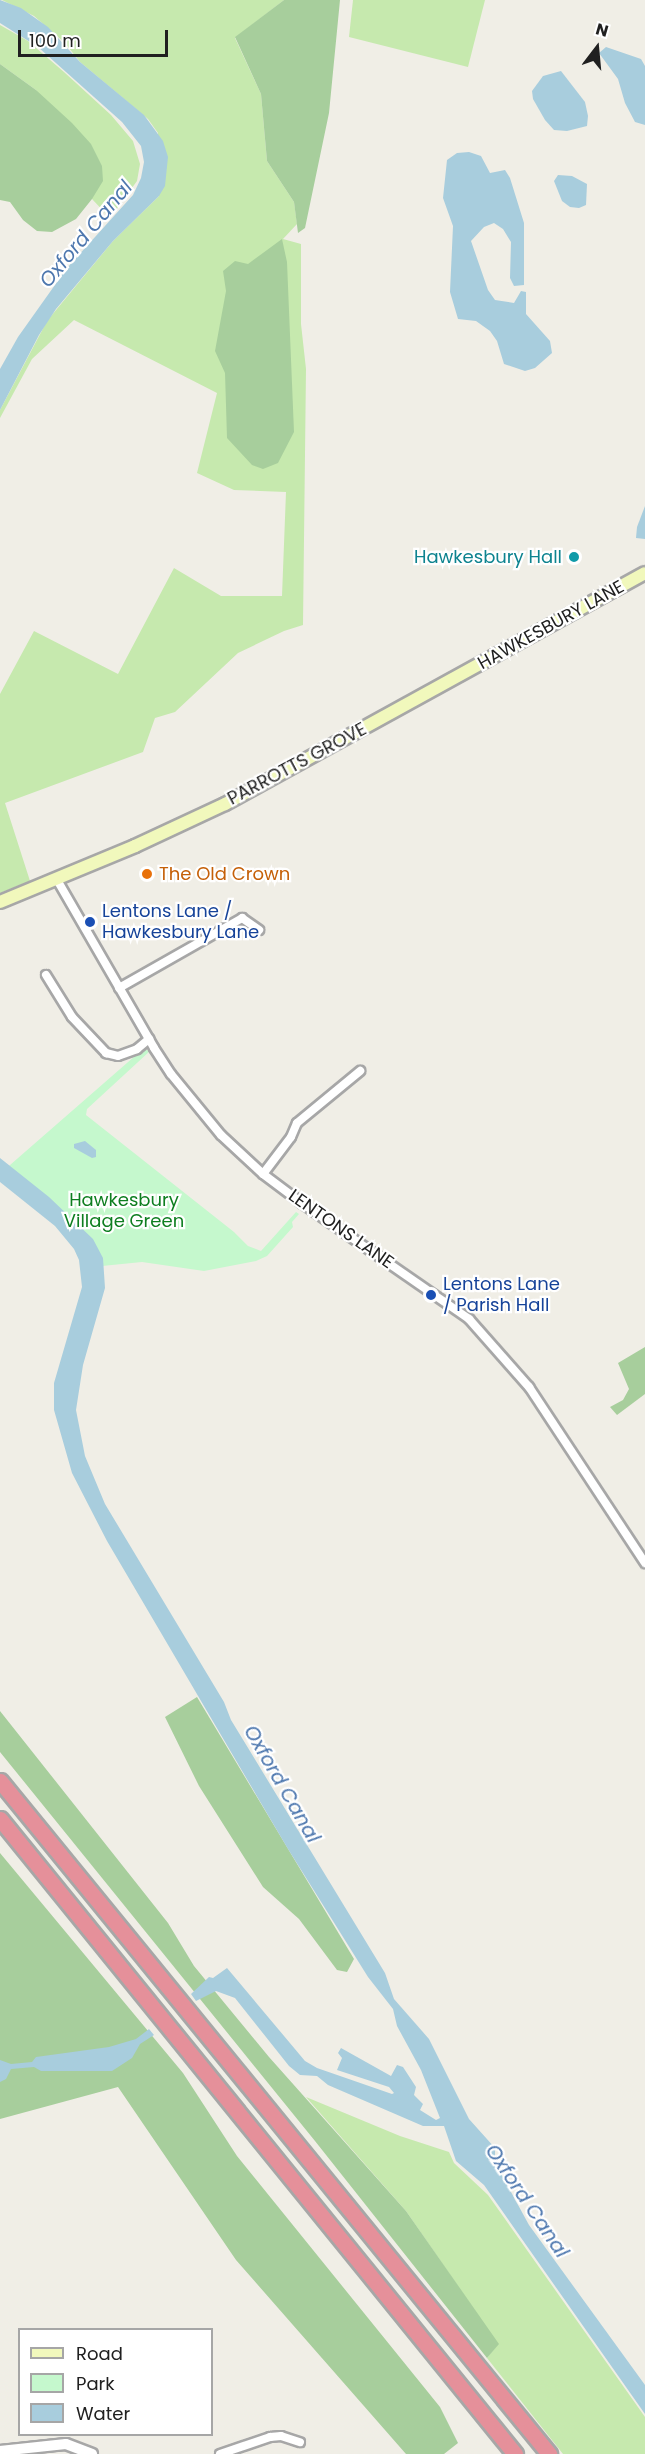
<!DOCTYPE html>
<style>
body{margin:0}
#map{position:relative;width:645px;height:2454px;overflow:hidden;background:#f0eee6;font-family:Poppins,sans-serif}
div>[style]{position:absolute}
[style*='--x']{left:calc(var(--x)*1px);top:calc(var(--y)*1px);width:calc(var(--w)*1px);rotate:calc(var(--a)*1deg)}
.grass>*{inset:0;background:#c6e9ae}
.forest>*{inset:0;background:#a7ce9c}
.park>*{inset:0;background:#c5f8cd}
.water>*{inset:0;background:#a8cddd}
.roads{filter:drop-shadow(2px 0 #a7a7a7) drop-shadow(-2px 0 #a7a7a7) drop-shadow(0 2px #a7a7a7) drop-shadow(0 -2px #a7a7a7)}
.minor>*{height:8px;margin:-4px;padding:0 4px;transform-origin:4px;border-radius:4px;background:#fff}
.tertiary>*{height:10px;margin:-5px;padding:0 5px;transform-origin:5px;border-radius:5px;background:#fff}
.secondary>*{height:12px;margin:-6px;padding:0 6px;transform-origin:6px;border-radius:6px;background:#f1f8bc}
.motorway>*{height:15px;margin:-7.5px;padding:0 7.5px;transform-origin:7.5px;border-radius:7.5px;background:#e5909a}
.dots>*{width:16px;height:16px;translate:-50% -50%;box-sizing:border-box;border:3px solid #fff;border-radius:50%}
span{translate:-50% -50%;white-space:nowrap;text-align:center;line-height:1.15;-webkit-text-stroke:4.5px #fff;paint-order:stroke}
.culture-label{font-size:18px;color:#0d838f}
.right{translate:-100% -50%;text-align:right}
.street-label{font-size:18px;color:#202020}
.food-label{font-size:18px;color:#c56008}
.left{translate:0 -50%;text-align:left}
.transit-label{font-size:18px;color:#164399}
.park-label{font-size:18px;color:#0e7e20}
.water-label{font-size:20px;color:#4d77ae;font-style:italic}
.legend{position:absolute;left:18px;top:2328px;width:195px;height:108px;box-sizing:border-box;background:#fff;border:2px solid #a6a6a6;margin:0;padding:8px 10px;list-style:none;font-size:18px;color:#202020}
.legend li{display:flex;align-items:center;gap:12px;height:30px}
.legend b{width:30px;border:2px solid #a6a6a6}
.north{position:absolute;left:567px;top:18px;width:60px;height:60px;-webkit-text-stroke:4px #fff;paint-order:stroke;rotate:16deg;font-size:16px;font-weight:700;line-height:24px;text-align:center;color:#202020}
.north::after{content:'';display:block;margin:auto;width:21px;height:27px;background:#202020;clip-path:polygon(50% 0,100% 100%,50% 72%,0 100%)}
.scale{position:absolute;left:18px;top:30px;width:150px;height:27px;box-sizing:border-box;border:3px solid #202020;border-top:0;padding-left:8px;font-size:18px;line-height:21px;white-space:nowrap;color:#202020;-webkit-text-stroke:4px #fff;paint-order:stroke}
</style>
<div id="map">
<div class="grass">
<i style="clip-path:polygon(2px 0,284px 0,235px 38px,261px 94px,267px 161px,294px 202px,297px 224px,283px 239px,301px 244px,301px 324px,306px 369px,303px 625px,284px 631px,238px 653px,175px 712px,155px 718px,143px 752px,5px 803px,30px 881px,0 893px,0 694px,34px 631px,118px 674px,174px 568px,221px 596px,282px 596px,286px 492px,234px 490px,197px 473px,217px 393px,74px 320px,32px 359px,0 418px,0 410px,47px 321px,113px 241px,159px 196px,158px 133px,148px 119px,80px 62px,65px 43px,34px 16px)"></i>
<i style="clip-path:polygon(353px 0,485px 0,468px 67px,349px 37px)"></i>
<i style="clip-path:polygon(0 25px,28px 41px,64px 72px,111px 115px,133px 141px,140px 164px,137px 181px,110px 218px,92px 199px,36px 90px,0 64px)"></i>
<i style="clip-path:polygon(306px 2097px,400px 2136px,449px 2152px,454px 2163px,488px 2195px,645px 2417px,645px 2454px,563px 2454px,487px 2358px,498px 2344px,406px 2211px)"></i>
</div>
<div class="forest">
<i style="clip-path:polygon(284px 0,340px 0,329px 113px,305px 228px,298px 233px,294px 202px,267px 161px,261px 94px,235px 37px)"></i>
<i style="clip-path:polygon(0 64px,36px 90px,72px 123px,91px 144px,102px 166px,103px 181px,92px 199px,76px 219px,52px 232px,37px 231px,23px 220px,10px 202px,0 200px)"></i>
<i style="clip-path:polygon(282px 239px,287px 262px,294px 432px,278px 463px,263px 469px,252px 465px,227px 438px,225px 373px,215px 351px,226px 291px,223px 271px,235px 261px,248px 264px)"></i>
<i style="clip-path:polygon(645px 1347px,645px 1394px,617px 1415px,610px 1407px,623px 1400px,629px 1389px,618px 1363px)"></i>
<i style="clip-path:polygon(197px 1697px,354px 1959px,347px 1972px,337px 1970px,299px 1919px,263px 1887px,199px 1786px,165px 1717px)"></i>
<i style="clip-path:polygon(0 1711px,168px 1923px,194px 1966px,269px 2057px,406px 2211px,499px 2344px,487px 2358px,315px 2141px,0 1752px)"></i>
<i style="clip-path:polygon(0 1853px,183px 2073px,237px 2156px,440px 2407px,458px 2443px,444px 2454px,406px 2454px,236px 2260px,118px 2087px,0 2119px)"></i>
</div>
<div class="park">
<i style="clip-path:polygon(143px 1049px,150px 1051px,87px 1109px,86px 1115px,234px 1232px,248px 1246px,261px 1251px,296px 1212px,299px 1214px,292px 1222px,293px 1227px,267px 1256px,256px 1261px,204px 1271px,142px 1262px,92px 1267px,90px 1261px,2px 1172px)"></i>
</div>
<div class="water">
<i style="clip-path:polygon(0 0,21px 8px,48px 27px,80px 62px,144px 115px,163px 141px,168px 157px,165px 186px,159px 196px,113px 241px,56px 309px,39px 335px,0 410px,0 369px,18px 337px,67px 268px,133px 195px,141px 178px,144px 162px,141px 146px,122px 122px,38px 47px,0 23px)"></i>
<i style="clip-path:polygon(606px 47px,641px 59px,645px 66px,645px 125px,635px 122px,625px 103px,618px 79px,599px 53px)"></i>
<i style="clip-path:polygon(561px 71px,585px 102px,588px 116px,587px 126px,567px 131px,554px 130px,545px 120px,533px 99px,532px 91px,543px 76px)"></i>
<i style="clip-path:polygon(469px 152px,481px 156px,490px 173px,505px 170px,510px 178px,524px 223px,524px 285px,514px 286px,510px 278px,511px 242px,503px 229px,494px 223px,484px 227px,471px 241px,488px 290px,495px 300px,514px 303px,521px 291px,526px 292px,526px 314px,550px 341px,552px 353px,535px 368px,525px 371px,504px 364px,497px 341px,490px 331px,476px 321px,458px 319px,450px 292px,453px 226px,443px 198px,447px 160px,457px 153px)"></i>
<i style="clip-path:polygon(558px 175px,572px 176px,587px 184px,586px 205px,579px 208px,570px 207px,562px 201px,554px 181px)"></i>
<i style="clip-path:polygon(645px 506px,645px 539px,636px 538px,637px 527px)"></i>
<i style="clip-path:polygon(85px 1141px,96px 1150px,96px 1157px,92px 1158px,74px 1148px,74px 1144px)"></i>
<i style="clip-path:polygon(0 1158px,49px 1197px,93px 1239px,103px 1258px,105px 1288px,83px 1365px,76px 1410px,85px 1456px,105px 1504px,224px 1702px,231px 1720px,385px 1973px,394px 1999px,429px 2039px,469px 2119px,495px 2148px,495px 2160px,500px 2172px,529px 2225px,645px 2385px,645px 2414px,484px 2185px,456px 2161px,444px 2126px,423px 2126px,328px 2085px,317px 2076px,300px 2075px,289px 2066px,235px 1998px,216px 1991px,196px 2001px,191px 1994px,209px 1977px,213px 1978px,227px 1968px,305px 2061px,317px 2068px,392px 2094px,394px 2093px,389px 2087px,337px 2070px,342px 2058px,338px 2053px,341px 2048px,391px 2076px,397px 2065px,403px 2067px,416px 2087px,414px 2095px,423px 2104px,420px 2110px,436px 2120px,440px 2118px,421px 2070px,397px 2026px,393px 2009px,368px 1977px,288px 1849px,107px 1541px,72px 1473px,54px 1410px,54px 1383px,82px 1287px,79px 1260px,74px 1249px,55px 1226px,0 1182px)"></i>
<i style="clip-path:polygon(149px 2029px,154px 2035px,140px 2044px,132px 2058px,112px 2071px,41px 2071px,34px 2067px,11px 2069px,6px 2079px,0 2082px,0 2060px,11px 2064px,32px 2062px,36px 2057px,109px 2047px,136px 2039px)"></i>
</div>
<div class="roads">
<div class="minor">
<i style="--x:56;--y:878;--w:196;--a:60"></i>
<i style="--x:154;--y:1048;--w:31;--a:57"></i>
<i style="--x:171;--y:1074;--w:79;--a:50.7"></i>
<i style="--x:221;--y:1135;--w:57;--a:42.9"></i>
<i style="--x:263;--y:1174;--w:50;--a:36.9"></i>
<i style="--x:303;--y:1204;--w:202;--a:34.7"></i>
<i style="--x:469;--y:1319;--w:91;--a:48.6"></i>
<i style="--x:529;--y:1387;--w:211;--a:56.6"></i>
<i style="--x:46;--y:975;--w:49;--a:58.2"></i>
<i style="--x:72;--y:1017;--w:50;--a:46.6"></i>
<i style="--x:106;--y:1053;--w:12;--a:14"></i>
<i style="--x:118;--y:1056;--w:20;--a:-20"></i>
<i style="--x:137;--y:1049;--w:16;--a:-40"></i>
<i style="--x:119;--y:988;--w:142;--a:-29.6"></i>
<i style="--x:242;--y:918;--w:21;--a:35"></i>
<i style="--x:263;--y:1174;--w:46;--a:-52.9"></i>
<i style="--x:291;--y:1137;--w:15;--a:-67"></i>
<i style="--x:297;--y:1123;--w:82;--a:-39.5"></i>
<i style="--x:220;--y:2454;--w:53;--a:-18.8"></i>
<i style="--x:270;--y:2437;--w:11;--a:-5"></i>
<i style="--x:281;--y:2436;--w:20;--a:18"></i>
</div>
<div class="tertiary">
<i style="--x:0;--y:2451;--w:66;--a:-6.1"></i>
<i style="--x:66;--y:2444;--w:28;--a:21"></i>
</div>
<div class="secondary">
<i style="--x:0;--y:902;--w:146;--a:-22.5"></i>
<i style="--x:135;--y:846;--w:99;--a:-25"></i>
<i style="--x:225;--y:804;--w:479;--a:-28.8"></i>
</div>
<div class="motorway">
<i style="--x:0;--y:1781;--w:869;--a:50.79"></i>
<i style="--x:0;--y:1819;--w:818;--a:50.96"></i>
</div>
</div>
<div class="dots">
<i style="left:574px;top:557px;background:#0f9aa8"></i>
<i style="left:147px;top:874px;background:#e8710a"></i>
<i style="left:90px;top:922px;background:#1a4fb4"></i>
<i style="left:431px;top:1295px;background:#1a4fb4"></i>
</div>
<div class="culture-label">
<span class="right" style="left:562px;top:557px">Hawkesbury Hall</span>
</div>
<div class="street-label">
<span style="left:551px;top:625px;rotate:-29deg">HAWKESBURY LANE</span>
<span style="left:297px;top:764px;rotate:-28deg">PARROTTS GROVE</span>
<span style="left:341px;top:1229px;rotate:35deg">LENTONS LANE</span>
</div>
<div class="food-label">
<span class="left" style="left:159px;top:874px">The Old Crown</span>
</div>
<div class="transit-label">
<span class="left" style="left:102px;top:922px">Lentons Lane /<br>Hawkesbury Lane</span>
<span class="left" style="left:443px;top:1295px">Lentons Lane<br>/ Parish Hall</span>
</div>
<div class="park-label">
<span style="left:124px;top:1211px">Hawkesbury<br>Village Green</span>
</div>
<div class="water-label">
<span style="left:86px;top:234px;rotate:-50deg">Oxford Canal</span>
<span style="left:282px;top:1784px;rotate:60deg">Oxford Canal</span>
<span style="left:527px;top:2201px;rotate:56deg">Oxford Canal</span>
</div>
<ul class="legend">
<li><b style="height:8px;background:#f1f8bc"></b>Road</li>
<li><b style="height:16px;background:#c5f8cd"></b>Park</li>
<li><b style="height:16px;background:#a8cddd"></b>Water</li>
</ul>
<div class="north">N</div>
<div class="scale">100 m</div>
</div>
